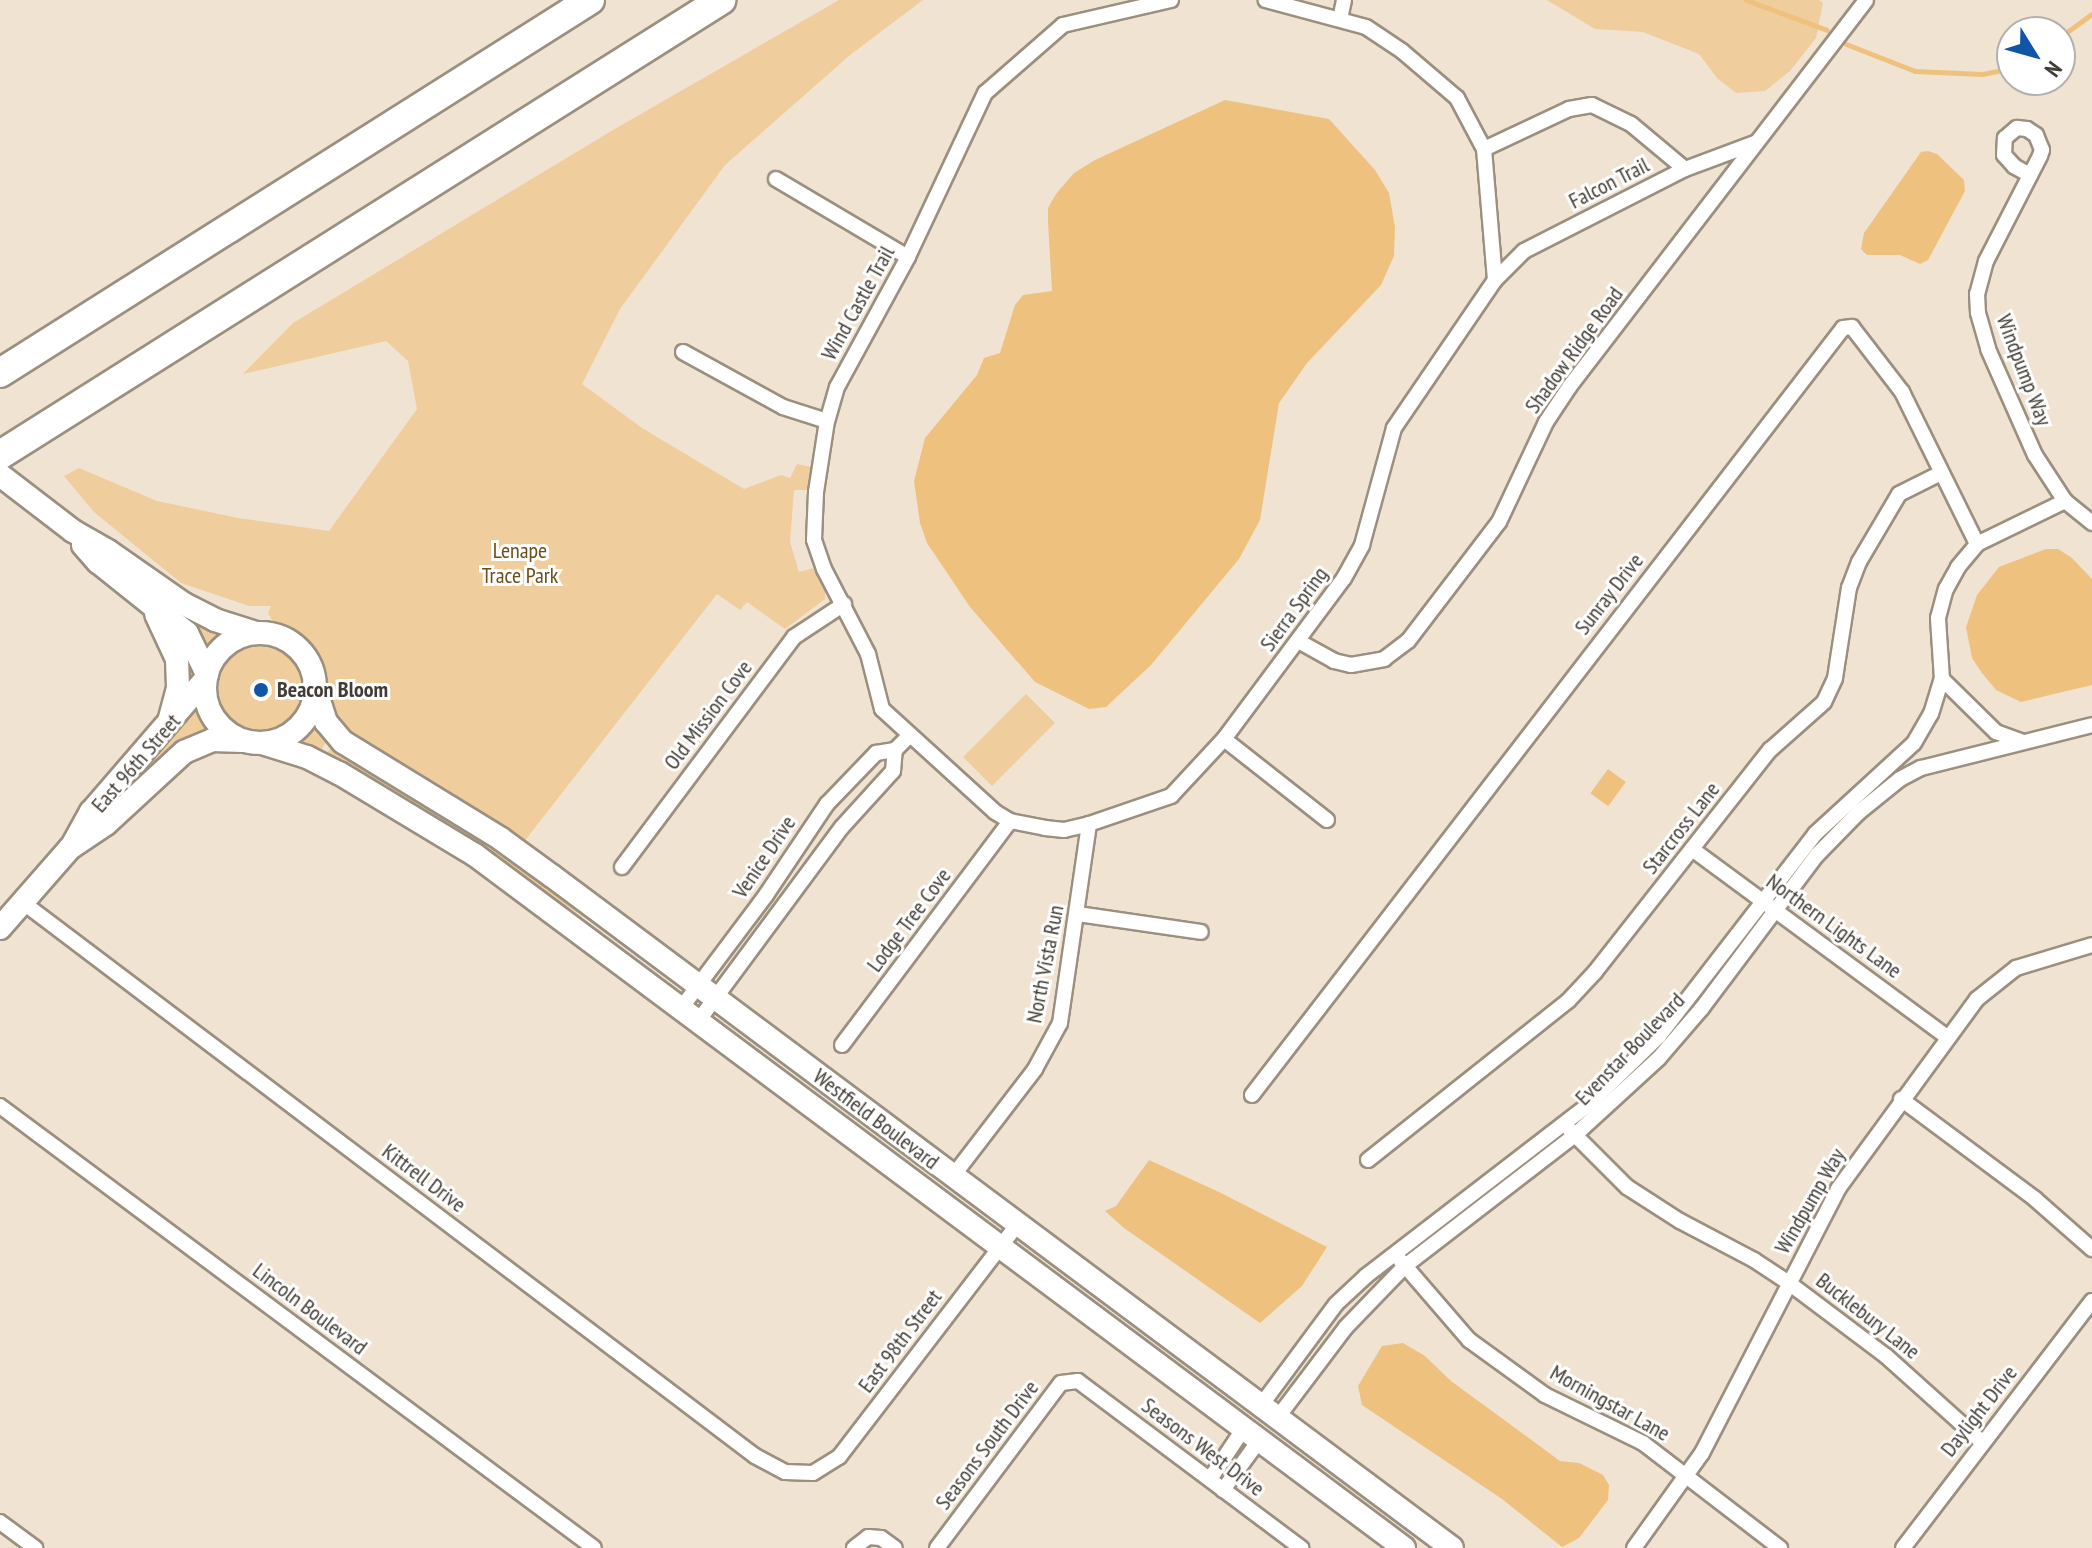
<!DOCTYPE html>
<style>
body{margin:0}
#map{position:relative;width:2092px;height:1548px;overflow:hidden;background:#f0e3d2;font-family:"PT Sans Narrow",sans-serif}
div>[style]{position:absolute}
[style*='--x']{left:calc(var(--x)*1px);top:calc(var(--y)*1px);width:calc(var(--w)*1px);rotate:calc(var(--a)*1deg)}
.green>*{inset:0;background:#f0cd9c;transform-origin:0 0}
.round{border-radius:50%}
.water>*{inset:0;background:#efc17f;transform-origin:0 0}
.stream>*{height:5px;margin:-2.5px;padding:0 2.5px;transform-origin:2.5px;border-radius:2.5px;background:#efc17f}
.roads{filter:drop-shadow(2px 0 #9b8f7f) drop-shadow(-2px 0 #9b8f7f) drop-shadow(0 2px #9b8f7f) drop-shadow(0 -2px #9b8f7f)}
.street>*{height:14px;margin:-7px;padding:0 7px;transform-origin:7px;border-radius:7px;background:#fff}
.secondary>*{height:22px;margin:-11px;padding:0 11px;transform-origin:11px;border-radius:11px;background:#fff}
.secondary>.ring{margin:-11px;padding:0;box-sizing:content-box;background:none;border:22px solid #fff;border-radius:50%}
.highway>*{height:28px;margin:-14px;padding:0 14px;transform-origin:14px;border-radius:14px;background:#fff}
.dots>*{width:22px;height:22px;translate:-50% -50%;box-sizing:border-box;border:4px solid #fff;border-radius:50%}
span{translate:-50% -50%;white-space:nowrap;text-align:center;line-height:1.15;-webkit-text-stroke:6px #fff;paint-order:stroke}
.street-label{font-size:22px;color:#413c35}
.park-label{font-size:22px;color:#6c4d1b}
.poi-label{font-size:22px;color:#413c35;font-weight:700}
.left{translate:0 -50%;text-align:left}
.north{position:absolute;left:1996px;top:16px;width:80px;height:80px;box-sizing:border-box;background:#fff;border:2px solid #b3b1ae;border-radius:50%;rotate:127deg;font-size:22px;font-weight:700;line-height:32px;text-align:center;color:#413c35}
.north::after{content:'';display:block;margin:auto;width:28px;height:36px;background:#1056a6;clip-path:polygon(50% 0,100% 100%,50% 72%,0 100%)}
</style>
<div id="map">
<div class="green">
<i style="clip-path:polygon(839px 0,923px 0,850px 55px,725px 165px,620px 309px,582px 384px,642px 428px,744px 489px,781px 475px,790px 478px,797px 464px,811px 467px,809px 490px,794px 490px,790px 542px,799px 572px,814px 568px,825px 588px,825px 599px,785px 629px,747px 602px,740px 610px,717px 594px,523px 843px,352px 740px,335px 723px,317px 659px,298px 636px,275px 626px,268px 613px,271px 606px,249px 606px,181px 583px,94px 512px,64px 476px,79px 468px,157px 501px,238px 518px,329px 531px,417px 409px,408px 361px,386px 341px,243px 374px,293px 323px,613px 130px)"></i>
<i style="clip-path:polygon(1547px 0,1819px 0,1823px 3px,1816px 38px,1790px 71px,1765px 91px,1736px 93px,1717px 78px,1699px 54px,1643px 32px,1595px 29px)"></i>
<i style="clip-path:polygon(178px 610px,225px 634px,208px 653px)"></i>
<i class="round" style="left:217px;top:645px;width:86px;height:86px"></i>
<i style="left:1026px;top:694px;width:41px;height:89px;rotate:45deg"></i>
<i style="clip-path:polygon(195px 707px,199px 707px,212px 730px,97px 817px)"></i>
<i style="clip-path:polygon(315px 723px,328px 739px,319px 753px,296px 743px)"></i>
<i style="clip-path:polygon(333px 744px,473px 829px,616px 937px,325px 756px)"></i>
</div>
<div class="water">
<i style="clip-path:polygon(1225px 100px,1329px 119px,1375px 170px,1389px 193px,1395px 227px,1394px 256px,1381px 285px,1307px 363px,1279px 403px,1260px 520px,1239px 559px,1151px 665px,1106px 707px,1089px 709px,1035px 682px,970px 607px,927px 543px,920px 523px,914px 481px,925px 438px,977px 375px,984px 358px,1000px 353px,1015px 305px,1023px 295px,1052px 291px,1048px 222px,1048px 208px,1056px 194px,1074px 173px,1095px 160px)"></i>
<i style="clip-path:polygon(1928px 151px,1937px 154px,1964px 180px,1965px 191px,1928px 260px,1920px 264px,1900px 255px,1867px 255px,1861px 249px,1864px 233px,1921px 152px)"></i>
<i style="clip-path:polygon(2046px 549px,2058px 549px,2072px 558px,2092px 579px,2092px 685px,2021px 702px,1996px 690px,1982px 673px,1972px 658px,1966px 627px,1977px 595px,1999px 567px)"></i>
<i style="left:1608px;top:769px;width:22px;height:30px;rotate:36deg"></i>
<i style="clip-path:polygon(1149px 1160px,1219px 1192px,1327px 1247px,1302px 1286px,1260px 1323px,1124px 1228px,1105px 1211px,1116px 1206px)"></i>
<i style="clip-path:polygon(1403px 1343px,1425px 1356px,1451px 1381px,1560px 1461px,1579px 1463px,1603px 1475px,1609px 1485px,1608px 1500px,1579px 1538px,1562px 1547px,1502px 1499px,1362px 1405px,1358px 1386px,1382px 1346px)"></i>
</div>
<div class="stream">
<i style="--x:1746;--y:0;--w:86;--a:20.3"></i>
<i style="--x:2060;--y:37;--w:39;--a:-36"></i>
<i style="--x:1846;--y:44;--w:74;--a:21.4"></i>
<i style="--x:1915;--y:71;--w:67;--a:2.6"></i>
<i style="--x:1982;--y:74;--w:31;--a:-11"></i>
</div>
<div class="roads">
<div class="street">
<i style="--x:1171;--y:0;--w:111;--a:167"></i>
<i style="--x:1063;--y:25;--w:103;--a:138.9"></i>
<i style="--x:985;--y:93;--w:181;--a:115.2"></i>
<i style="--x:908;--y:257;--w:148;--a:118.6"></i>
<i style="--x:837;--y:387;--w:35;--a:106"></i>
<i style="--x:827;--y:421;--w:72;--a:98.8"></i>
<i style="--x:816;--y:492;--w:48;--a:92.4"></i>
<i style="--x:814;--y:540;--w:31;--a:71"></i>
<i style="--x:824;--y:569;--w:96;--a:62.6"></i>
<i style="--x:868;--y:654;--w:57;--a:75.7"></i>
<i style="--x:882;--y:709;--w:153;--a:42.3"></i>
<i style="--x:995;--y:812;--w:17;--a:31"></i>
<i style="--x:1010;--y:821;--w:36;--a:11"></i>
<i style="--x:1045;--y:828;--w:19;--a:6"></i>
<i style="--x:1064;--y:830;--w:26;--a:-13"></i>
<i style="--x:1089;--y:824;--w:87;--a:-18.9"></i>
<i style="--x:1171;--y:796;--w:78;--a:-47.1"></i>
<i style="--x:1224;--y:739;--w:201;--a:-53.3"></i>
<i style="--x:1344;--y:578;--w:38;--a:-61"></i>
<i style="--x:1362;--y:545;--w:121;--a:-74.7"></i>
<i style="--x:1394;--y:428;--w:179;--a:-55.7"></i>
<i style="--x:1495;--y:280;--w:131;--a:-94.8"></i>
<i style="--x:1484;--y:149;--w:58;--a:-117.9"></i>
<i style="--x:1457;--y:98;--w:72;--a:-139.5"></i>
<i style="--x:1402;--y:51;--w:43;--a:-146.3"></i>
<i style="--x:1366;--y:27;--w:104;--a:-164.9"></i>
<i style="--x:1340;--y:19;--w:19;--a:-78"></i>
<i style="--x:1484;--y:149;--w:94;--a:-25.2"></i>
<i style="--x:1569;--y:109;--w:23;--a:-10"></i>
<i style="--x:1592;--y:105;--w:43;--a:26"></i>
<i style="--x:1631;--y:124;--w:70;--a:39.8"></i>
<i style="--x:2030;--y:175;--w:18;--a:-151"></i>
<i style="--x:2014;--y:166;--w:15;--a:-132"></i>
<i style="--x:2004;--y:155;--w:17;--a:-87"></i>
<i style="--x:2005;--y:138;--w:16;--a:-40"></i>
<i style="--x:2017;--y:128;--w:10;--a:6"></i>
<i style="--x:2027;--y:129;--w:11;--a:34"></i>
<i style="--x:2036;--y:135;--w:16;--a:68"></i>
<i style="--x:2042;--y:150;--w:6;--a:108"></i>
<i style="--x:2040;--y:156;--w:118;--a:117.2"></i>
<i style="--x:1986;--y:261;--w:34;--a:105"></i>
<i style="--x:1977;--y:294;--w:19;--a:87"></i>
<i style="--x:1978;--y:313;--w:37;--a:74"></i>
<i style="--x:1988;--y:349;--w:116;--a:66.1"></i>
<i style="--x:2035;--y:455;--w:55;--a:56.9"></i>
<i style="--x:2065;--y:501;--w:35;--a:39"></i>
<i style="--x:776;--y:179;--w:153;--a:30.6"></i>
<i style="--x:1495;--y:280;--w:41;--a:-45"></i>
<i style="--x:1524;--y:251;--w:181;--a:-27"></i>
<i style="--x:1685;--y:169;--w:75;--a:-20.4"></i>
<i style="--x:683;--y:352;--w:114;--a:28.8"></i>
<i style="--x:783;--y:407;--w:46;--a:17.7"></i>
<i style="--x:1300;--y:642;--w:39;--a:29"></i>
<i style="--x:1334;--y:661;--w:17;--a:13"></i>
<i style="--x:1351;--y:665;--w:34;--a:-10"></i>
<i style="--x:1384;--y:659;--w:30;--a:-37"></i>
<i style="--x:1408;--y:641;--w:150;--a:-52.6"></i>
<i style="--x:1499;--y:522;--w:110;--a:-64.8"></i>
<i style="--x:1546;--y:422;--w:43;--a:-56.3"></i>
<i style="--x:1570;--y:386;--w:486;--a:-52.5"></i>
<i style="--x:1942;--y:679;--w:76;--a:44.5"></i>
<i style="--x:1996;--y:732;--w:27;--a:20"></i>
<i style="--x:1224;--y:739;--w:131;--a:38.2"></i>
<i style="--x:1692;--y:849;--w:318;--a:36.4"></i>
<i style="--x:622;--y:867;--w:287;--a:-53.2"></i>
<i style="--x:794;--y:637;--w:60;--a:-33.4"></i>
<i style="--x:21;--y:901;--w:920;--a:37.09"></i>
<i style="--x:755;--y:1456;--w:34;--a:28"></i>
<i style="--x:785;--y:1472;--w:28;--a:2"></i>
<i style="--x:813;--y:1473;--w:31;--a:-32"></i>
<i style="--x:839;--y:1457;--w:294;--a:-52.5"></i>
<i style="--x:1078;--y:914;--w:124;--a:8.3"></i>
<i style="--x:682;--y:1007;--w:140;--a:-53.1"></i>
<i style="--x:766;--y:895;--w:110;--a:-56.2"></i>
<i style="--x:827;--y:804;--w:71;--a:-46.1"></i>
<i style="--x:876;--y:753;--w:19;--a:-9"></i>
<i style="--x:895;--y:750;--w:20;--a:-45"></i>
<i style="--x:699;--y:1020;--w:240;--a:-53.5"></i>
<i style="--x:842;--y:827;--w:76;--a:-47.7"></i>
<i style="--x:893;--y:771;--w:21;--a:-85"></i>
<i style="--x:842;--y:1045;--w:280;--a:-53.1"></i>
<i style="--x:1252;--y:1095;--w:968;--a:-52.38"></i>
<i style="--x:1843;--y:328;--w:9;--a:-6"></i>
<i style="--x:1852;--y:327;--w:82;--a:52.4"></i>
<i style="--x:1902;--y:392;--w:169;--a:63.7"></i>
<i style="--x:1901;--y:1099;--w:167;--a:36.7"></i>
<i style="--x:2035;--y:1199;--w:76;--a:41.3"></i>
<i style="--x:0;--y:1106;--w:740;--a:36.65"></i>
<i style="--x:1570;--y:1130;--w:81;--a:45"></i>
<i style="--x:1627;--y:1187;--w:63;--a:32.7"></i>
<i style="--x:1680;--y:1221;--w:84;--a:27.8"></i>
<i style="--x:1754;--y:1260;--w:42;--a:33.3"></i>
<i style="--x:1789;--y:1283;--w:121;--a:37"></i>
<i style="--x:1886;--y:1356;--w:129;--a:41.9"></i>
<i style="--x:1368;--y:1160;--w:256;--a:-38.5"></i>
<i style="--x:1568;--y:1001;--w:40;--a:-47"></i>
<i style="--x:1595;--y:972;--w:283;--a:-51.8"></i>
<i style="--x:1770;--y:750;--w:72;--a:-41.6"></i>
<i style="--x:1824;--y:702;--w:26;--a:-65"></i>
<i style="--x:1835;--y:678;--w:91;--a:-81.2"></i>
<i style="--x:1849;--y:588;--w:28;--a:-69"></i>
<i style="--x:1859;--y:562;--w:79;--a:-59.5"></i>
<i style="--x:1899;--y:494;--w:47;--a:-26.6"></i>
<i style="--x:953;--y:1176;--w:135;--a:-52.5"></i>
<i style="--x:1035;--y:1069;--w:52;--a:-61.5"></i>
<i style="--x:1060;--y:1023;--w:201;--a:-81.7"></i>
<i style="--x:1400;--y:1260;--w:106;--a:49.2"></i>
<i style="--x:1469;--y:1340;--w:94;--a:35.9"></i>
<i style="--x:1545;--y:1395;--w:109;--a:26.1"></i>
<i style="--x:1643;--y:1443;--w:173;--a:37.5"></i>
<i style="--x:1262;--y:1404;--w:124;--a:-53.5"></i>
<i style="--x:1336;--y:1304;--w:41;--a:-43"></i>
<i style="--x:1366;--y:1276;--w:279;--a:-37.6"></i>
<i style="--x:1587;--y:1106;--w:100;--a:-44.2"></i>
<i style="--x:1659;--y:1036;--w:255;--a:-52.3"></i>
<i style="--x:1815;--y:834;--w:134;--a:-42.6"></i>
<i style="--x:1914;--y:743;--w:34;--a:-60"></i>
<i style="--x:1931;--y:714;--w:37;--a:-73"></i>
<i style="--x:1942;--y:679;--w:61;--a:-93.8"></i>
<i style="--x:1938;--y:618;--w:30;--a:-75"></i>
<i style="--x:1946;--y:589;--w:25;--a:-61"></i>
<i style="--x:1958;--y:567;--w:30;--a:-50"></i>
<i style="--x:1977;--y:544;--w:98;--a:-26"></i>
<i style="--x:1278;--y:1417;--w:113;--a:-52.9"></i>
<i style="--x:1346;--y:1327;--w:85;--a:-46"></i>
<i style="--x:1405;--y:1266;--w:215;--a:-37.6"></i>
<i style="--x:1575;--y:1135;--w:114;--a:-42.5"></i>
<i style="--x:1659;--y:1058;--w:66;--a:-49.3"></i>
<i style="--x:1702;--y:1008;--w:191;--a:-53.1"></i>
<i style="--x:1817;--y:855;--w:59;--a:-45.7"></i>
<i style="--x:1858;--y:813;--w:54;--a:-39"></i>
<i style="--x:1900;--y:779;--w:24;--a:-28"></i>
<i style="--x:1921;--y:768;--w:176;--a:-14.1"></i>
<i style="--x:1210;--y:1479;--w:61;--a:-56.3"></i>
<i style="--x:1223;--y:1490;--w:63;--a:-54"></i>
<i style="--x:0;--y:1522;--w:44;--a:36.6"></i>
<i style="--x:854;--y:1548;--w:18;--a:-38"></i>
<i style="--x:868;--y:1537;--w:13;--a:4"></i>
<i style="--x:881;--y:1538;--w:17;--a:36"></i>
<i style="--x:937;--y:1548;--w:206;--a:-53.1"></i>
<i style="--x:1061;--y:1383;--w:17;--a:-7"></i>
<i style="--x:1078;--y:1381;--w:279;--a:36.8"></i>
<i style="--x:1634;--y:1548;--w:117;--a:-54.4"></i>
<i style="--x:1702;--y:1453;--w:297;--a:-62.7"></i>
<i style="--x:1838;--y:1189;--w:235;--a:-53.8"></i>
<i style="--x:1977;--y:999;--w:50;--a:-38.5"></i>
<i style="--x:2016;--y:968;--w:79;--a:-16.8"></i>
<i style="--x:1903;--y:1548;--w:311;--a:-52.6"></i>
</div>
<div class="secondary">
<i style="--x:0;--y:475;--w:92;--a:37.5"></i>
<i style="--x:73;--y:531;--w:40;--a:29.7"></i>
<i style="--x:108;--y:551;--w:93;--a:34.9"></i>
<i style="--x:184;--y:604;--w:35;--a:27"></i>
<i style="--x:215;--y:620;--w:43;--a:17.6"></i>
<i style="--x:83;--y:545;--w:23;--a:49"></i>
<i style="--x:98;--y:562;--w:114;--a:38.6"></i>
<i style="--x:187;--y:633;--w:46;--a:64"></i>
<i style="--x:156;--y:614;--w:50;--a:65"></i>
<i style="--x:177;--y:659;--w:29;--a:88"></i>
<i style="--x:178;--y:688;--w:34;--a:105"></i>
<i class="ring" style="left:205px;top:633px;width:88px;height:88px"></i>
<i style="--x:314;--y:685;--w:39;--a:72"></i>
<i style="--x:326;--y:722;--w:26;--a:50"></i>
<i style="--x:343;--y:742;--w:185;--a:31.5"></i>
<i style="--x:501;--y:839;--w:63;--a:36"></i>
<i style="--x:552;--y:876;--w:1123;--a:36.75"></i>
<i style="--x:262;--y:743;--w:47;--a:17.3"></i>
<i style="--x:307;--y:757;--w:36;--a:27"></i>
<i style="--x:339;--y:773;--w:159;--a:31.1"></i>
<i style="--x:475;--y:855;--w:1159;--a:36.72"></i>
<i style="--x:73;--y:844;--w:37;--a:-61"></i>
<i style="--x:91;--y:812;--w:174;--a:-49.2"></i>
<i style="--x:0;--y:928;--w:106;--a:-48.8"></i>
<i style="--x:70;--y:848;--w:43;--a:-33.7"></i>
<i style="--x:106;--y:824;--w:106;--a:-42.7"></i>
<i style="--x:184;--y:752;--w:30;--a:-23"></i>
<i style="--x:212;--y:740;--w:30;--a:2"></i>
</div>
<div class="highway">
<i style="--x:0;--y:373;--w:698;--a:-32.3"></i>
<i style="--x:0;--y:455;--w:853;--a:-32.25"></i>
</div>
</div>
<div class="dots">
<i style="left:261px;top:690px;background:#1056a6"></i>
</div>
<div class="street-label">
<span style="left:1609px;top:183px;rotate:-27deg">Falcon Trail</span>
<span style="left:858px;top:303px;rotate:-61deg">Wind Castle Trail</span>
<span style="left:1574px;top:350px;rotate:-54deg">Shadow Ridge Road</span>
<span style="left:2024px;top:370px;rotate:69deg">Windpump Way</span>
<span style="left:1609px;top:594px;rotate:-52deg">Sunray Drive</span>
<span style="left:1294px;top:609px;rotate:-54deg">Sierra Spring</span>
<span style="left:708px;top:715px;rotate:-53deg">Old Mission Cove</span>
<span style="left:136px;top:763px;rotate:-49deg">East 96th Street</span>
<span style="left:1681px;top:828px;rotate:-52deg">Starcross Lane</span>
<span style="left:764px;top:857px;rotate:-56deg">Venice Drive</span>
<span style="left:909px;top:920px;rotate:-53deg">Lodge Tree Cove</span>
<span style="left:1834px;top:926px;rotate:36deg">Northern Lights Lane</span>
<span style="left:1045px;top:964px;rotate:-79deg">North Vista Run</span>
<span style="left:1630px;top:1049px;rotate:-46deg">Evenstar Boulevard</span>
<span style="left:876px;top:1119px;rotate:37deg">Westfield Boulevard</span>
<span style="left:424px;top:1178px;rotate:37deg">Kittrell Drive</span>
<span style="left:1810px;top:1201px;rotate:-60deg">Windpump Way</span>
<span style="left:310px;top:1309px;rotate:37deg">Lincoln Boulevard</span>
<span style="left:1868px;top:1316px;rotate:38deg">Bucklebury Lane</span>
<span style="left:900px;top:1341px;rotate:-53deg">East 98th Street</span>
<span style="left:1610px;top:1403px;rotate:29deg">Morningstar Lane</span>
<span style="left:1979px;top:1411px;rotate:-52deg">Daylight Drive</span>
<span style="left:987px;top:1445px;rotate:-53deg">Seasons South Drive</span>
<span style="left:1203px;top:1447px;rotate:37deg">Seasons West Drive</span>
</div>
<div class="park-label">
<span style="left:520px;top:563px">Lenape<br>Trace Park</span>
</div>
<div class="poi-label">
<span class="left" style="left:277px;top:690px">Beacon Bloom</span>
</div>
<div class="north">N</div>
</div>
